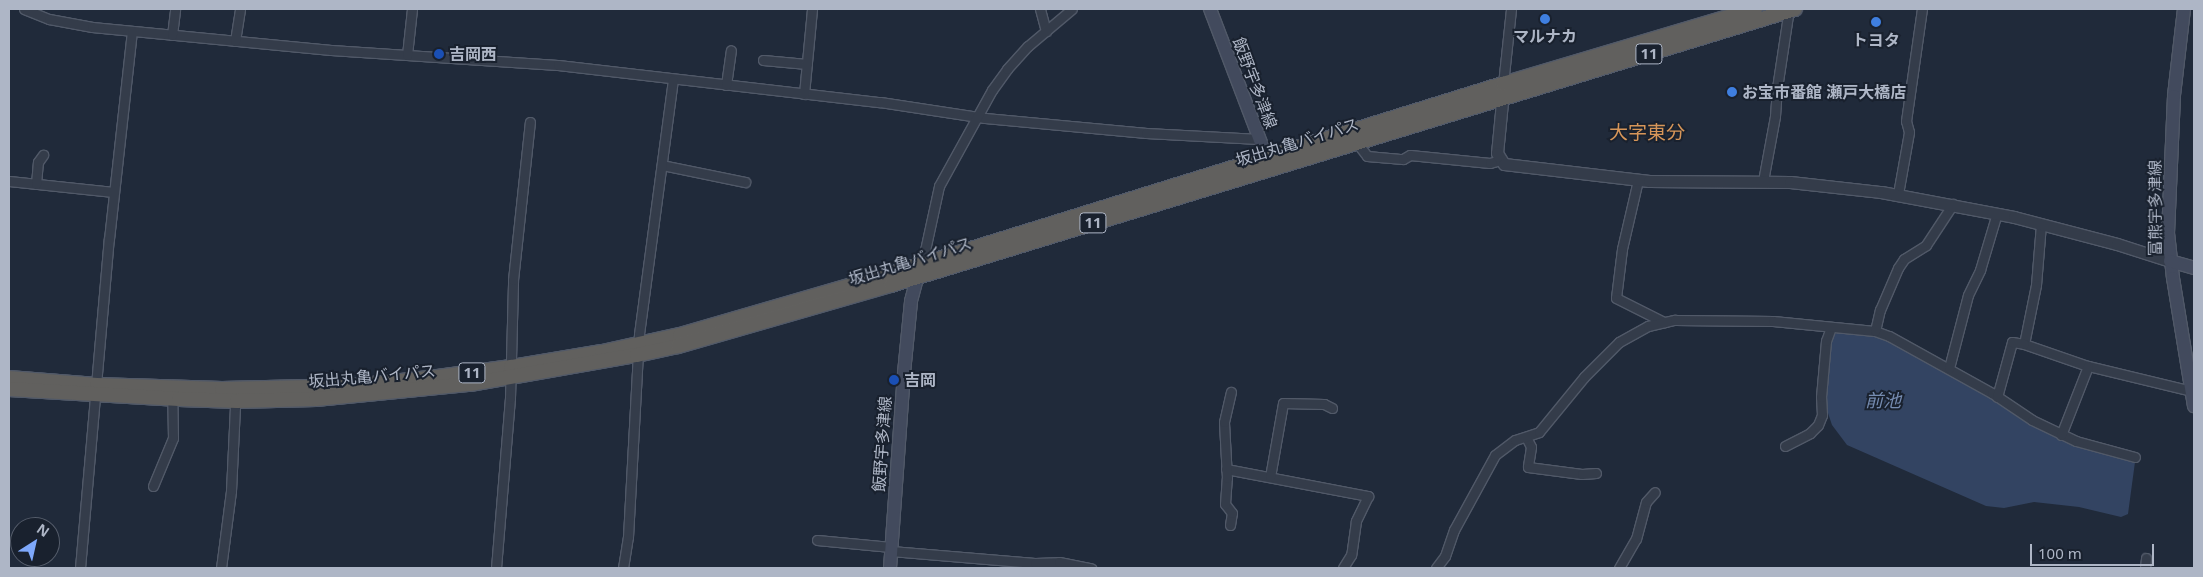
<!DOCTYPE html>
<meta charset="utf-8">
<style>
body{margin:0}
#map{position:relative;width:2203px;height:577px;overflow:hidden;background:#202a3a;font-family:"Noto Sans","Noto Sans JP",sans-serif}
div>[style]{position:absolute}
[style*='--x']{left:calc(var(--x)*1px);top:calc(var(--y)*1px);width:calc(var(--w)*1px);rotate:calc(var(--a)*1deg)}
.water>*{inset:0;background:#334462}
.roads{filter:drop-shadow(1px 0 #515968) drop-shadow(-1px 0 #515968) drop-shadow(0 1px #515968) drop-shadow(0 -1px #515968)}
.minor>*{height:9px;margin:-4.5px;padding:0 4.5px;transform-origin:4.5px;border-radius:4.5px;background:#343c4a}
.tertiary>*{height:11px;margin:-5.5px;padding:0 5.5px;transform-origin:5.5px;border-radius:5.5px;background:#343c4a}
.secondary>*{height:12px;margin:-6px;padding:0 6px;transform-origin:6px;border-radius:6px;background:#424a5d}
.trunk>*{height:14px;margin:-7px;padding:0 7px;transform-origin:7px;border-radius:7px;background:#61605e}
.dots>*{width:14px;height:14px;translate:-50% -50%;box-sizing:border-box;border:2px solid #19212e;border-radius:50%}
span{translate:-50% -50%;white-space:nowrap;text-align:center;line-height:1.15;-webkit-text-stroke:4px #19212e;paint-order:stroke}
.shield-label span{padding:1px 4px;background:#19212e;border:1px solid;border-radius:4px;-webkit-text-stroke-width:0}
.shield-label{font-size:15px;color:#aeb6c6;font-weight:700}
.poi-label{font-size:16px;color:#aeb6c6;font-weight:700}
.left{translate:0 -50%;text-align:left}
.street-label{font-size:16px;color:#aeb6c6}
.water-label{font-size:18px;color:#758bb0;font-style:italic}
.quarter-label{font-size:19px;color:#d79659}
.frame{position:absolute;inset:0;border:10px solid #aeb6c6;pointer-events:none}
.north{position:absolute;left:10px;top:517px;width:50px;height:50px;box-sizing:border-box;background:#19212e;border:1px solid #555d6b;border-radius:50%;rotate:35deg;font-size:14px;font-weight:700;line-height:20px;text-align:center;color:#aeb6c6}
.north::after{content:'';display:block;margin:auto;width:18px;height:22px;background:#7ea8fb;clip-path:polygon(50% 0,100% 100%,50% 72%,0 100%)}
.scale{position:absolute;left:2030px;top:544px;width:124px;height:22px;box-sizing:border-box;border:2px solid #aeb6c6;border-top:0;padding-left:6px;font-size:15px;line-height:18px;white-space:nowrap;color:#aeb6c6;-webkit-text-stroke:4px #19212e;paint-order:stroke}
</style>
<div id="map">
<div class="water">
<i style="clip-path:polygon(1839px 332px,1870px 333px,1892px 342px,1971px 386px,2035px 427px,2072px 445px,2135px 462px,2128px 514px,2121px 517px,2079px 507px,2034px 502px,2004px 508px,1986px 506px,1847px 445px,1832px 425px,1825px 404px,1829px 341px,1831px 336px)"></i>
</div>
<div class="roads">
<div class="minor">
<i style="--x:24;--y:9;--w:27;--a:22"></i>
<i style="--x:49;--y:19;--w:44;--a:10.5"></i>
<i style="--x:92;--y:27;--w:240;--a:5.5"></i>
<i style="--x:331;--y:50;--w:227;--a:3.8"></i>
<i style="--x:558;--y:65;--w:324;--a:6.6"></i>
<i style="--x:880;--y:102;--w:106;--a:8.7"></i>
<i style="--x:985;--y:118;--w:162;--a:5.3"></i>
<i style="--x:1146;--y:133;--w:113;--a:3"></i>
<i style="--x:1040;--y:9;--w:23;--a:75"></i>
<i style="--x:172;--y:35;--w:26;--a:-83"></i>
<i style="--x:235;--y:41;--w:32;--a:-81"></i>
<i style="--x:407;--y:55;--w:46;--a:-83.8"></i>
<i style="--x:763;--y:60;--w:44;--a:5.2"></i>
<i style="--x:1503;--y:84;--w:75;--a:-83.9"></i>
<i style="--x:726;--y:85;--w:35;--a:-82"></i>
<i style="--x:804;--y:94;--w:85;--a:-84.6"></i>
<i style="--x:1357;--y:143;--w:16;--a:52"></i>
<i style="--x:1367;--y:156;--w:36;--a:5"></i>
<i style="--x:1403;--y:159;--w:8;--a:-30"></i>
<i style="--x:1410;--y:155;--w:80;--a:5.7"></i>
<i style="--x:1490;--y:163;--w:10;--a:-17"></i>
<i style="--x:662;--y:165;--w:85;--a:11.6"></i>
<i style="--x:1638;--y:180;--w:71;--a:103.1"></i>
<i style="--x:1622;--y:249;--w:49;--a:97"></i>
<i style="--x:1616;--y:298;--w:54;--a:26.6"></i>
<i style="--x:9;--y:181;--w:105;--a:6"></i>
<i style="--x:1763;--y:181;--w:66;--a:-79.5"></i>
<i style="--x:1775;--y:116;--w:28;--a:-86"></i>
<i style="--x:1777;--y:88;--w:80;--a:-81.4"></i>
<i style="--x:36;--y:184;--w:22;--a:-85"></i>
<i style="--x:38;--y:162;--w:9;--a:-54"></i>
<i style="--x:1898;--y:194;--w:63;--a:-79.9"></i>
<i style="--x:1909;--y:132;--w:11;--a:-105"></i>
<i style="--x:1906;--y:121;--w:113;--a:-81.9"></i>
<i style="--x:2041;--y:224;--w:61;--a:94.7"></i>
<i style="--x:2036;--y:285;--w:60;--a:101.5"></i>
<i style="--x:2024;--y:344;--w:68;--a:19"></i>
<i style="--x:2088;--y:366;--w:106;--a:13.6"></i>
<i style="--x:922;--y:264;--w:80;--a:-77.7"></i>
<i style="--x:939;--y:186;--w:110;--a:-61.1"></i>
<i style="--x:992;--y:90;--w:26;--a:-54"></i>
<i style="--x:1007;--y:69;--w:31;--a:-48"></i>
<i style="--x:1028;--y:46;--w:57;--a:-40.1"></i>
<i style="--x:1875;--y:331;--w:15;--a:20"></i>
<i style="--x:1889;--y:336;--w:118;--a:29"></i>
<i style="--x:1992;--y:393;--w:48;--a:34"></i>
<i style="--x:2032;--y:420;--w:49;--a:25.5"></i>
<i style="--x:2076;--y:441;--w:61;--a:15.2"></i>
<i style="--x:1949;--y:368;--w:75;--a:-75.4"></i>
<i style="--x:1968;--y:295;--w:28;--a:-64"></i>
<i style="--x:1980;--y:270;--w:59;--a:-73.4"></i>
<i style="--x:1997;--y:397;--w:57;--a:-74.7"></i>
<i style="--x:2012;--y:342;--w:12;--a:9"></i>
<i style="--x:2061;--y:435;--w:74;--a:-68.6"></i>
<i style="--x:1526;--y:437;--w:11;--a:63"></i>
<i style="--x:1531;--y:447;--w:20;--a:99"></i>
<i style="--x:1528;--y:467;--w:54;--a:7.4"></i>
<i style="--x:1582;--y:474;--w:14;--a:-4"></i>
<i style="--x:1785;--y:446;--w:28;--a:-27"></i>
<i style="--x:1810;--y:433;--w:11;--a:-45"></i>
<i style="--x:1818;--y:425;--w:11;--a:-68"></i>
<i style="--x:1822;--y:415;--w:18;--a:-93"></i>
<i style="--x:1821;--y:397;--w:56;--a:-84.9"></i>
<i style="--x:1826;--y:341;--w:15;--a:-70"></i>
<i style="--x:1226;--y:469;--w:145;--a:10.8"></i>
<i style="--x:1368;--y:496;--w:28;--a:116"></i>
<i style="--x:1356;--y:521;--w:34;--a:98"></i>
<i style="--x:1351;--y:555;--w:15;--a:122"></i>
<i style="--x:1270;--y:477;--w:75;--a:-80"></i>
<i style="--x:1283;--y:403;--w:41;--a:1.4"></i>
<i style="--x:1324;--y:404;--w:9;--a:27"></i>
<i style="--x:153;--y:486;--w:52;--a:-67.4"></i>
<i style="--x:173;--y:438;--w:39;--a:-91"></i>
<i style="--x:1230;--y:525;--w:12;--a:-81"></i>
<i style="--x:1232;--y:513;--w:11;--a:-128"></i>
<i style="--x:1225;--y:504;--w:26;--a:-86"></i>
<i style="--x:1227;--y:478;--w:56;--a:-93.1"></i>
<i style="--x:1224;--y:422;--w:31;--a:-77"></i>
<i style="--x:817;--y:540;--w:74;--a:5.4"></i>
<i style="--x:891;--y:551;--w:144;--a:4.8"></i>
<i style="--x:1035;--y:563;--w:24;--a:-2"></i>
<i style="--x:1059;--y:562;--w:33;--a:11"></i>
<i style="--x:80;--y:568;--w:330;--a:-85"></i>
<i style="--x:109;--y:239;--w:209;--a:-83.7"></i>
<i style="--x:221;--y:568;--w:78;--a:-82.6"></i>
<i style="--x:231;--y:491;--w:84;--a:-87.3"></i>
<i style="--x:235;--y:407;--w:10;--a:-73"></i>
<i style="--x:496;--y:568;--w:171;--a:-85.3"></i>
<i style="--x:510;--y:398;--w:118;--a:-88.5"></i>
<i style="--x:513;--y:280;--w:159;--a:-83.9"></i>
<i style="--x:623;--y:568;--w:31;--a:-81"></i>
<i style="--x:628;--y:537;--w:203;--a:-86.9"></i>
<i style="--x:639;--y:334;--w:256;--a:-82.4"></i>
<i style="--x:1436;--y:568;--w:15;--a:-53"></i>
<i style="--x:1445;--y:556;--w:28;--a:-71"></i>
<i style="--x:1454;--y:530;--w:85;--a:-61.3"></i>
<i style="--x:1495;--y:455;--w:25;--a:-37"></i>
<i style="--x:1515;--y:440;--w:25;--a:-18"></i>
<i style="--x:1539;--y:432;--w:71;--a:-50.7"></i>
<i style="--x:1584;--y:377;--w:49;--a:-45"></i>
<i style="--x:1619;--y:342;--w:33;--a:-29"></i>
<i style="--x:1648;--y:326;--w:28;--a:-13"></i>
<i style="--x:1675;--y:320;--w:98;--a:0.6"></i>
<i style="--x:1773;--y:321;--w:102;--a:5.6"></i>
<i style="--x:1875;--y:331;--w:22;--a:-77"></i>
<i style="--x:1880;--y:310;--w:46;--a:-66.8"></i>
<i style="--x:1898;--y:268;--w:11;--a:-56"></i>
<i style="--x:1904;--y:259;--w:26;--a:-32"></i>
<i style="--x:1926;--y:245;--w:49;--a:-56.6"></i>
<i style="--x:1619;--y:568;--w:34;--a:-60"></i>
<i style="--x:1636;--y:539;--w:38;--a:-75"></i>
<i style="--x:1646;--y:502;--w:13;--a:-48"></i>
<i style="--x:2145;--y:568;--w:10;--a:-84"></i>
</div>
<div class="tertiary">
<i style="--x:1503;--y:92;--w:61;--a:95.6"></i>
<i style="--x:1497;--y:153;--w:13;--a:58"></i>
<i style="--x:1504;--y:164;--w:146;--a:6.7"></i>
<i style="--x:1649;--y:181;--w:141;--a:0.4"></i>
<i style="--x:1790;--y:182;--w:92;--a:6.3"></i>
<i style="--x:1881;--y:192;--w:135;--a:10.6"></i>
<i style="--x:2014;--y:217;--w:106;--a:14.7"></i>
<i style="--x:2117;--y:244;--w:56;--a:17.8"></i>
</div>
<div class="secondary">
<i style="--x:1210;--y:9;--w:168;--a:69.1"></i>
<i style="--x:2184;--y:9;--w:88;--a:96.6"></i>
<i style="--x:2174;--y:96;--w:137;--a:92.5"></i>
<i style="--x:2168;--y:233;--w:45;--a:83.7"></i>
<i style="--x:2173;--y:278;--w:130;--a:80.7"></i>
<i style="--x:2170;--y:261;--w:25;--a:16"></i>
<i style="--x:890;--y:568;--w:196;--a:-85.9"></i>
<i style="--x:904;--y:373;--w:72;--a:-84.4"></i>
<i style="--x:911;--y:301;--w:31;--a:-75"></i>
</div>
<div class="trunk">
<i style="--x:9;--y:378;--w:88;--a:4.5"></i>
<i style="--x:97;--y:385;--w:125;--a:1.8"></i>
<i style="--x:222;--y:389;--w:131;--a:-1.3"></i>
<i style="--x:353;--y:386;--w:77;--a:-5.9"></i>
<i style="--x:430;--y:378;--w:82;--a:-7.7"></i>
<i style="--x:511;--y:367;--w:92;--a:-9.4"></i>
<i style="--x:602;--y:352;--w:80;--a:-12.3"></i>
<i style="--x:680;--y:335;--w:216;--a:-16.2"></i>
<i style="--x:887;--y:275;--w:645;--a:-17.23"></i>
<i style="--x:1503;--y:84;--w:263;--a:-16.6"></i>
<i style="--x:9;--y:389;--w:170;--a:3.4"></i>
<i style="--x:179;--y:399;--w:58;--a:2"></i>
<i style="--x:237;--y:401;--w:79;--a:-1.5"></i>
<i style="--x:316;--y:399;--w:155;--a:-5.6"></i>
<i style="--x:470;--y:384;--w:169;--a:-9.9"></i>
<i style="--x:637;--y:355;--w:42;--a:-12.4"></i>
<i style="--x:678;--y:346;--w:222;--a:-16"></i>
<i style="--x:891;--y:285;--w:945;--a:-16.98"></i>
</div>
</div>
<div class="dots">
<i style="left:1545px;top:19px;background:#3f7fe0"></i>
<i style="left:1876px;top:22px;background:#3f7fe0"></i>
<i style="left:439px;top:54px;background:#1a4fb4"></i>
<i style="left:1732px;top:92px;background:#3f7fe0"></i>
<i style="left:894px;top:380px;background:#1a4fb4"></i>
</div>
<div class="shield-label">
<span style="left:1649px;top:54px">11</span>
<span style="left:1093px;top:223px">11</span>
<span style="left:472px;top:373px">11</span>
</div>
<div class="poi-label">
<span style="left:1545px;top:36px">マルナカ</span>
<span style="left:1876px;top:40px">トヨタ</span>
<span class="left" style="left:449px;top:54px">吉岡西</span>
<span class="left" style="left:1742px;top:92px">お宝市番館 瀬戸大橋店</span>
<span class="left" style="left:904px;top:380px">吉岡</span>
</div>
<div class="street-label">
<span style="left:1255px;top:83px;rotate:69deg">飯野宇多津線</span>
<span style="left:1297px;top:142px;rotate:-17deg">坂出丸亀バイパス</span>
<span style="left:2155px;top:208px;rotate:-90deg">富熊宇多津線</span>
<span style="left:910px;top:261px;rotate:-17deg">坂出丸亀バイパス</span>
<span style="left:372px;top:376px;rotate:-5deg">坂出丸亀バイパス</span>
<span style="left:882px;top:444px;rotate:-86deg">飯野宇多津線</span>
</div>
<div class="water-label">
<span style="left:1883px;top:400px">前池</span>
</div>
<div class="quarter-label">
<span style="left:1647px;top:133px">大字東分</span>
</div>
<div class="frame"></div>
<div class="north">N</div>
<div class="scale">100 m</div>
</div>
